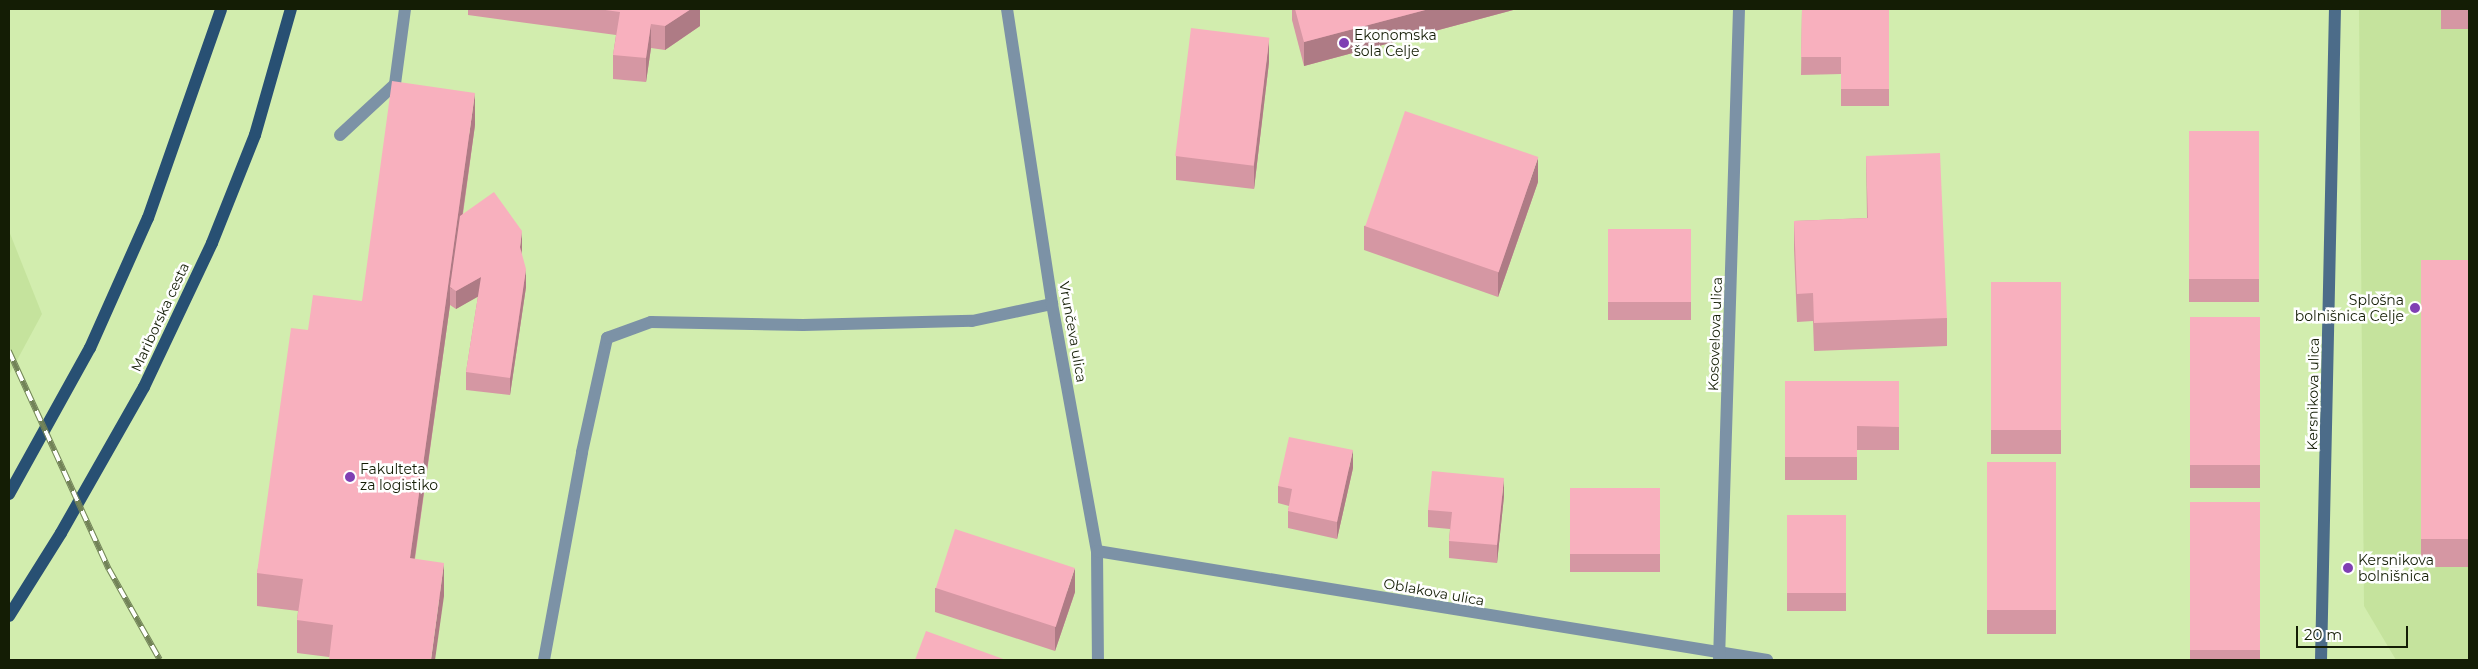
<!DOCTYPE html>
<meta charset="utf-8">
<style>
body{margin:0}
#map{position:relative;width:2478px;height:669px;overflow:hidden;background:#d2edae;font-family:Montserrat,sans-serif}
div>[style]{position:absolute}
[style*='--x']{left:calc(var(--x)*1px);top:calc(var(--y)*1px);width:calc(var(--w)*1px);rotate:calc(var(--a)*1deg)}
.built>*{inset:0;background:#c5e39d}
.lane>*{height:12px;margin:-6px;padding:0 6px;transform-origin:6px;border-radius:6px;background:#7c92a6}
.street>*{height:12px;margin:-6px;padding:0 6px;transform-origin:6px;border-radius:6px;background:#7c92a6}
.secondary>*{height:12px;margin:-6px;padding:0 6px;transform-origin:6px;border-radius:6px;background:#4c6c89}
.primary>*{height:12px;margin:-6px;padding:0 6px;transform-origin:6px;border-radius:6px;background:#285073}
.rail>*{height:5.5px;margin-top:-2.75px;transform-origin:0;background:repeating-linear-gradient(90deg,#fff 0 11px,#728358 0 22px);box-sizing:border-box;border-block:1px solid #728358}
.wall>*{inset:0;background:#d597a3;transform-origin:0 0}
.shaded-wall>*{inset:0;background:#ae7b85}
.building>*{inset:0;background:#f8b0be;transform-origin:0 0}
.dots>*{width:14px;height:14px;translate:-50% -50%;box-sizing:border-box;border:2px solid #fff;border-radius:50%}
span{translate:-50% -50%;white-space:nowrap;text-align:center;line-height:1.15;-webkit-text-stroke:5px #fff;paint-order:stroke}
.poi-label{font-size:14px;color:#141d05}
.left{translate:0 -50%;text-align:left}
.right{translate:-100% -50%;text-align:right}
.street-label{font-size:14px;color:#141d05}
.frame{position:absolute;inset:0;border:10px solid #141d05;pointer-events:none}
.scale{position:absolute;left:2296px;top:626px;width:112px;height:22px;box-sizing:border-box;border:2px solid #141d05;border-top:0;padding-left:6px;font-size:15px;line-height:18px;white-space:nowrap;color:#141d05;-webkit-text-stroke:4px #fff;paint-order:stroke}
</style>
<div id="map">
<div class="built">
<i style="clip-path:polygon(2359px 9px,2469px 9px,2469px 660px,2396px 660px,2364px 606px)"></i>
<i style="clip-path:polygon(9px 231px,42px 314px,9px 375px)"></i>
</div>
<div class="lane">
<i style="--x:340;--y:135;--w:75;--a:-42.8"></i>
<i style="--x:395;--y:84;--w:76;--a:-82.4"></i>
<i style="--x:544;--y:660;--w:211;--a:-79.6"></i>
<i style="--x:582;--y:452;--w:117;--a:-77.6"></i>
<i style="--x:607;--y:338;--w:47;--a:-20"></i>
<i style="--x:651;--y:322;--w:152;--a:1.1"></i>
<i style="--x:803;--y:325;--w:169;--a:-1.4"></i>
<i style="--x:972;--y:321;--w:82;--a:-12"></i>
</div>
<div class="street">
<i style="--x:1007;--y:9;--w:298;--a:81.3"></i>
<i style="--x:1052;--y:304;--w:251;--a:79.7"></i>
<i style="--x:1097;--y:551;--w:109;--a:89.5"></i>
<i style="--x:1097;--y:551;--w:679;--a:9.24"></i>
<i style="--x:1719;--y:660;--w:651;--a:-88.24"></i>
</div>
<div class="secondary">
<i style="--x:2321;--y:660;--w:651;--a:-88.77"></i>
</div>
<div class="primary">
<i style="--x:9;--y:494;--w:167;--a:-61"></i>
<i style="--x:90;--y:348;--w:142;--a:-66"></i>
<i style="--x:148;--y:218;--w:221;--a:-70.7"></i>
<i style="--x:9;--y:616;--w:98;--a:-57.9"></i>
<i style="--x:61;--y:533;--w:168;--a:-60.4"></i>
<i style="--x:144;--y:387;--w:159;--a:-64.7"></i>
<i style="--x:212;--y:243;--w:116;--a:-68.3"></i>
<i style="--x:255;--y:135;--w:131;--a:-74.1"></i>
</div>
<div class="rail">
<i style="--x:9;--y:351;--w:240;--a:65.4"></i>
<i style="--x:109;--y:569;--w:104;--a:60.7"></i>
</div>
<div class="wall">
<i style="clip-path:polygon(468px 9px,700px 9px,700px 26px,665px 50px,651px 48px,646px 82px,613px 79px,613px 55px,616px 35px,468px 15px)"></i>
<i style="clip-path:polygon(1292px 9px,1517px 9px,1304px 66px,1292px 20px)"></i>
<i style="clip-path:polygon(1802px 9px,1889px 9px,1889px 106px,1841px 106px,1841px 74px,1801px 75px)"></i>
<i style="left:2441px;top:9px;width:28px;height:20px"></i>
<i style="clip-path:polygon(1269px 62px,1254px 189px,1176px 180px,1176px 156px)"></i>
<i style="clip-path:polygon(475px 125px,463px 214px,522px 249px,521px 253px,526px 287px,510px 395px,466px 390px,466px 372px,478px 296px,456px 309px,450px 305px,415px 559px,444px 596px,329px 657px,297px 653px,297px 620px,298px 611px,257px 606px,257px 573px,308px 330px,362px 301px)"></i>
<i style="left:2189px;top:131px;width:70px;height:171px"></i>
<i style="clip-path:polygon(1866px 156px,1947px 318px,1947px 346px,1814px 351px,1813px 321px,1797px 322px,1794px 249px,1794px 221px,1867px 218px)"></i>
<i style="clip-path:polygon(1538px 182px,1498px 297px,1364px 250px,1364px 226px)"></i>
<i style="left:1608px;top:229px;width:83px;height:91px"></i>
<i style="left:2469px;top:260px;width:307px;height:48px;rotate:90deg"></i>
<i style="left:1991px;top:282px;width:70px;height:172px"></i>
<i style="left:2190px;top:317px;width:70px;height:171px"></i>
<i style="clip-path:polygon(1785px 381px,1899px 381px,1899px 450px,1857px 450px,1857px 480px,1785px 480px)"></i>
<i style="left:2056px;top:462px;width:172px;height:69px;rotate:90deg"></i>
<i style="clip-path:polygon(1353px 468px,1337px 539px,1288px 528px,1288px 511px,1289px 506px,1278px 503px,1278px 486px)"></i>
<i style="left:1660px;top:488px;width:84px;height:90px;rotate:90deg"></i>
<i style="clip-path:polygon(1504px 496px,1497px 563px,1449px 558px,1449px 541px,1450px 529px,1428px 527px,1428px 510px)"></i>
<i style="left:2190px;top:502px;width:70px;height:158px"></i>
<i style="left:1846px;top:515px;width:96px;height:59px;rotate:90deg"></i>
<i style="clip-path:polygon(935px 588px,1075px 592px,1055px 651px,935px 612px)"></i>
</div>
<div class="shaded-wall">
<i style="clip-path:polygon(691px 9px,700px 9px,700px 26px,665px 50px,665px 26px)"></i>
<i style="clip-path:polygon(1429px 9px,1517px 9px,1304px 66px,1304px 42px)"></i>
<i style="clip-path:polygon(651px 24px,651px 48px,646px 82px,646px 58px)"></i>
<i style="clip-path:polygon(1269px 38px,1269px 62px,1254px 189px,1254px 165px)"></i>
<i style="clip-path:polygon(475px 93px,475px 125px,452px 289px,450px 287px,450px 305px,410px 591px,410px 558px)"></i>
<i style="clip-path:polygon(1538px 158px,1538px 182px,1498px 297px,1498px 273px)"></i>
<i style="clip-path:polygon(522px 231px,522px 249px,520px 265px,520px 247px)"></i>
<i style="clip-path:polygon(526px 269px,526px 287px,510px 395px,510px 378px)"></i>
<i style="clip-path:polygon(481px 277px,481px 295px,456px 309px,456px 291px)"></i>
<i style="clip-path:polygon(1353px 450px,1353px 468px,1337px 539px,1337px 522px)"></i>
<i style="clip-path:polygon(1504px 478px,1504px 496px,1497px 563px,1497px 545px)"></i>
<i style="clip-path:polygon(444px 563px,444px 596px,435px 660px,431px 660px)"></i>
<i style="clip-path:polygon(1075px 568px,1075px 592px,1055px 651px,1055px 627px)"></i>
</div>
<div class="building">
<i style="clip-path:polygon(598px 9px,691px 9px,665px 26px,651px 24px,646px 58px,613px 55px,620px 12px)"></i>
<i style="clip-path:polygon(1295px 9px,1429px 9px,1304px 42px)"></i>
<i style="clip-path:polygon(1802px 9px,1889px 9px,1889px 89px,1841px 89px,1841px 57px,1801px 57px)"></i>
<i style="left:1191px;top:28px;width:79px;height:129px;rotate:7deg"></i>
<i style="clip-path:polygon(392px 81px,475px 93px,410px 558px,444px 563px,431px 660px,329px 660px,333px 625px,297px 620px,303px 579px,257px 573px,291px 328px,308px 330px,313px 295px,362px 301px)"></i>
<i style="left:1405px;top:111px;width:141px;height:122px;rotate:19deg"></i>
<i style="left:2189px;top:131px;width:70px;height:148px"></i>
<i style="clip-path:polygon(1940px 153px,1947px 318px,1814px 323px,1813px 293px,1797px 294px,1794px 221px,1868px 218px,1866px 156px)"></i>
<i style="clip-path:polygon(494px 192px,522px 231px,520px 247px,526px 269px,510px 378px,466px 372px,481px 277px,456px 291px,450px 287px,460px 216px)"></i>
<i style="left:1608px;top:229px;width:83px;height:73px"></i>
<i style="left:2469px;top:260px;width:279px;height:48px;rotate:90deg"></i>
<i style="left:1991px;top:282px;width:70px;height:148px"></i>
<i style="left:2190px;top:317px;width:70px;height:148px"></i>
<i style="clip-path:polygon(1785px 381px,1899px 381px,1899px 427px,1857px 426px,1857px 457px,1785px 457px)"></i>
<i style="clip-path:polygon(1289px 437px,1353px 450px,1337px 522px,1288px 511px,1292px 489px,1278px 486px)"></i>
<i style="left:2056px;top:462px;width:148px;height:69px;rotate:90deg"></i>
<i style="clip-path:polygon(1432px 471px,1504px 478px,1497px 545px,1449px 541px,1452px 512px,1428px 510px)"></i>
<i style="left:1660px;top:488px;width:66px;height:90px;rotate:90deg"></i>
<i style="left:2190px;top:502px;width:70px;height:148px"></i>
<i style="left:1846px;top:515px;width:78px;height:59px;rotate:90deg"></i>
<i style="left:955px;top:529px;width:126px;height:62px;rotate:18deg"></i>
<i style="clip-path:polygon(926px 631px,1006px 660px,915px 660px)"></i>
</div>
<div class="dots">
<i style="left:1344px;top:43px;background:#803fb3"></i>
<i style="left:2415px;top:308px;background:#803fb3"></i>
<i style="left:350px;top:477px;background:#803fb3"></i>
<i style="left:2348px;top:568px;background:#803fb3"></i>
</div>
<div class="poi-label">
<span class="left" style="left:1354px;top:43px">Ekonomska<br>šola Celje</span>
<span class="right" style="left:2404px;top:308px">Splošna<br>bolnišnica Celje</span>
<span class="left" style="left:360px;top:477px">Fakulteta<br>za logistiko</span>
<span class="left" style="left:2358px;top:568px">Kersnikova<br>bolnišnica</span>
</div>
<div class="street-label">
<span style="left:160px;top:317px;rotate:-65deg">Mariborska cesta</span>
<span style="left:1073px;top:332px;rotate:80deg">Vrunčeva ulica</span>
<span style="left:1715px;top:334px;rotate:-88deg">Kosovelova ulica</span>
<span style="left:2313px;top:394px;rotate:-89deg">Kersnikova ulica</span>
<span style="left:1434px;top:592px;rotate:10deg">Oblakova ulica</span>
</div>
<div class="frame"></div>
<div class="scale">20 m</div>
</div>
